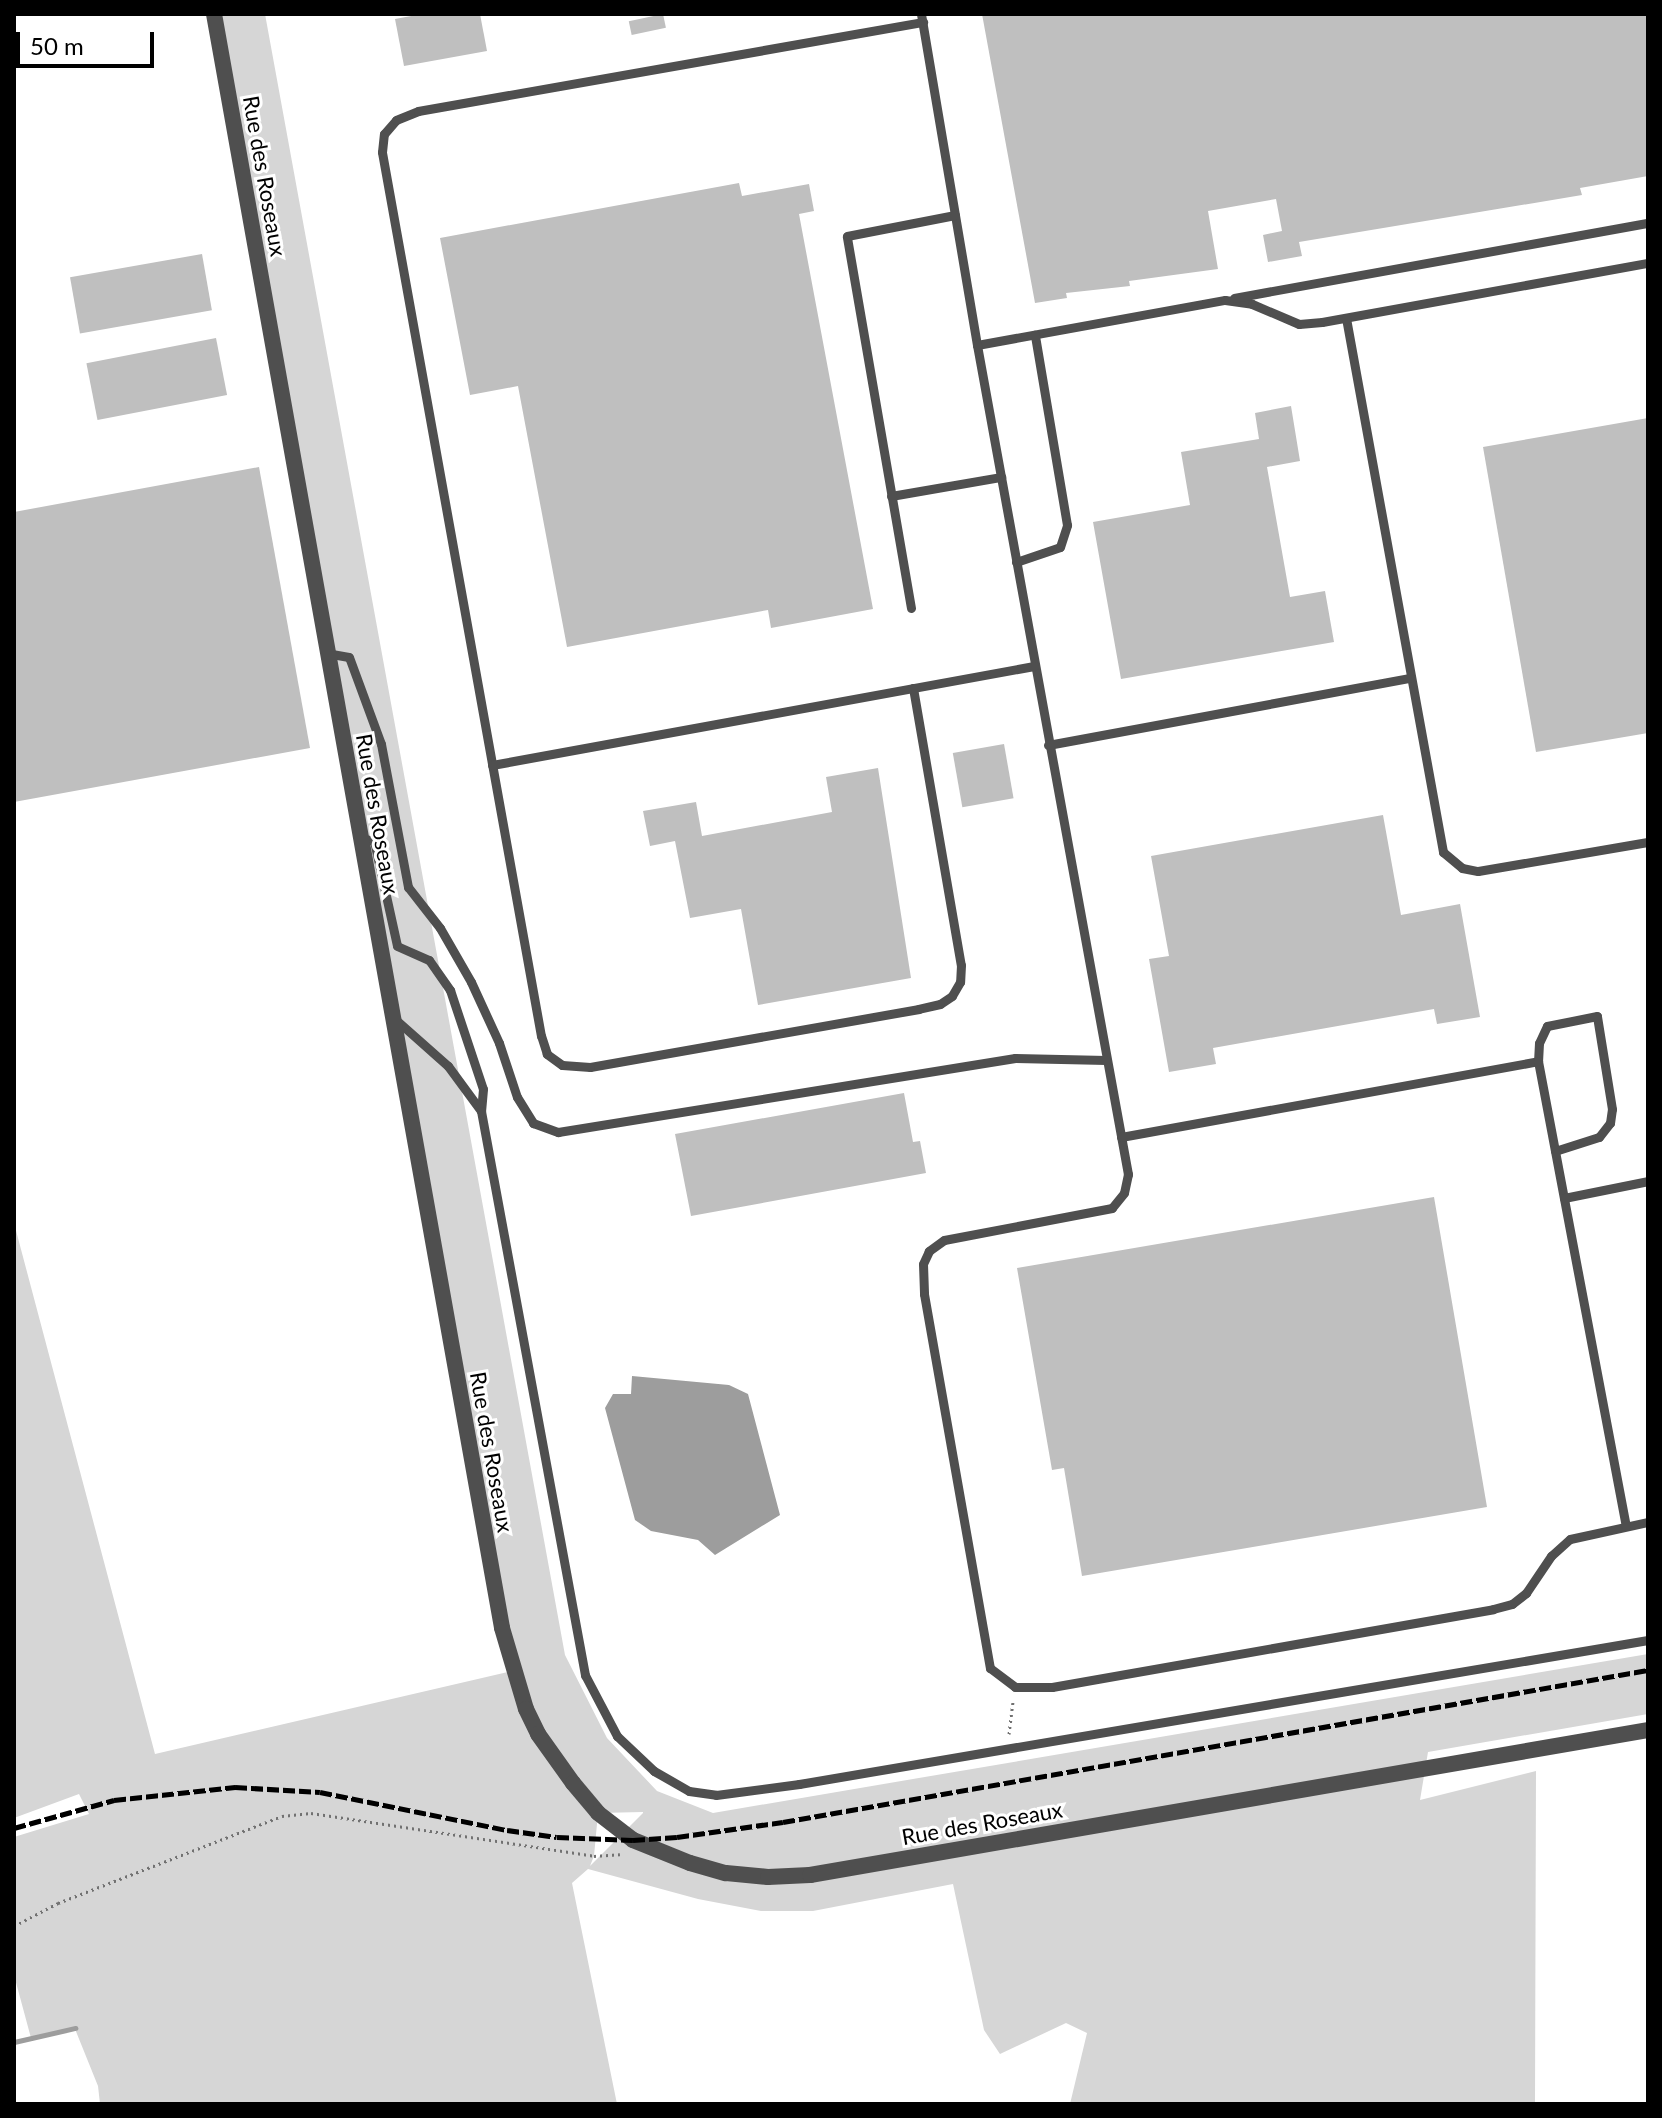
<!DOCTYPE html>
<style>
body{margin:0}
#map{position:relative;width:1662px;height:2118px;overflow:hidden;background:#fff;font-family:Lato,sans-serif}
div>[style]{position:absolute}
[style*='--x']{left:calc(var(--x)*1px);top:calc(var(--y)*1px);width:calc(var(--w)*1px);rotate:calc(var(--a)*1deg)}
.green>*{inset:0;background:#d6d6d6}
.water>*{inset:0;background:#9d9d9d}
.stream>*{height:5px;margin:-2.5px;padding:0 2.5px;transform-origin:2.5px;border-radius:2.5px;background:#9d9d9d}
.building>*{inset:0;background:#bfbfbf;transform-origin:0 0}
.path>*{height:3px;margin-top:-1.5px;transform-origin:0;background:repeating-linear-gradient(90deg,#717171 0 2px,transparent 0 6px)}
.service>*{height:9px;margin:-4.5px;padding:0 4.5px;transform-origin:4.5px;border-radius:4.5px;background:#4f4f4f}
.tertiary>*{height:16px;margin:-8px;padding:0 8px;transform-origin:8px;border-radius:8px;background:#4f4f4f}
.rail>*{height:5px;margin-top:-2.5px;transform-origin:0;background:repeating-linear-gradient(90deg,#000 0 12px,transparent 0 16px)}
span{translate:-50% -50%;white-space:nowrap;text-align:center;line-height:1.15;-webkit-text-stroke:6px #fff;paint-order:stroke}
.street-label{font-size:22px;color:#000}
.frame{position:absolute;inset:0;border:16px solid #000;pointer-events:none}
.scale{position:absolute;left:16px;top:32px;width:138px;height:36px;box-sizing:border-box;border:4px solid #000;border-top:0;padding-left:10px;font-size:24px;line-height:28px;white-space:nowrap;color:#000;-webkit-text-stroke:6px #fff;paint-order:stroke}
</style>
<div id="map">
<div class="green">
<i style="clip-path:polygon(evenodd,214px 14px,265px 14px,565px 1655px,607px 1738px,657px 1791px,713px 1813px,1648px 1654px,1648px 1714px,1428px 1752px,1420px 1800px,1536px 1771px,1535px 2104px,1070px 2104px,1087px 2033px,1066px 2023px,1000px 2054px,984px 2030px,953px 1884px,813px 1911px,761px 1911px,698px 1899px,588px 1869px,572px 1883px,617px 2104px,100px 2104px,98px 2086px,75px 2029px,31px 2038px,14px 1975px,14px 1837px,89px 1814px,79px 1794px,14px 1818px,14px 1223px,155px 1754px,512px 1671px,214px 14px,643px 1812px,643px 1813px,590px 1866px,594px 1856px,598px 1813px,643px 1812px)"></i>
</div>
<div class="water">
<i style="clip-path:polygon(632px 1376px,729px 1385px,748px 1394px,780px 1515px,715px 1555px,698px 1540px,651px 1531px,635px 1520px,605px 1408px,613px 1394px,631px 1394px)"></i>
</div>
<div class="stream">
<i style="--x:14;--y:2042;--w:63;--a:-12.9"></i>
</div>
<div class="building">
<i style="clip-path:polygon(422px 14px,480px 14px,487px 51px,404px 66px,395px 19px)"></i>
<i style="left:663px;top:14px;width:14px;height:35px;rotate:78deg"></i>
<i style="clip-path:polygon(982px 14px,1648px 14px,1648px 176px,1580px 188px,1582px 195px,1299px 242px,1302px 256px,1268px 262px,1263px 235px,1282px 231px,1276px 199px,1208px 211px,1218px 269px,1129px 281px,1130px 286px,1066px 293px,1067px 298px,1035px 303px)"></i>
<i style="clip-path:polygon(739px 183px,742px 196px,809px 184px,814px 211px,799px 214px,873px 609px,771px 628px,768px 610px,567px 647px,518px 386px,470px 395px,440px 238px)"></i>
<i style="left:202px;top:254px;width:57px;height:134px;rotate:80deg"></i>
<i style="left:216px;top:338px;width:58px;height:132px;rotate:79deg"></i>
<i style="clip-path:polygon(1291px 406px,1300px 461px,1267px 467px,1290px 597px,1325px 591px,1334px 642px,1121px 679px,1093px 522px,1190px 505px,1181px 452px,1259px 439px,1255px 413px)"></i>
<i style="clip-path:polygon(1648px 418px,1648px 733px,1536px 752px,1483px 447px)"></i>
<i style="clip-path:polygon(259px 467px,310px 748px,14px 802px,14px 512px)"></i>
<i style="left:1004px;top:744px;width:55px;height:52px;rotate:80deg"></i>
<i style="clip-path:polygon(878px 768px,911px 978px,758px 1005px,741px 909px,690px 918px,675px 841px,650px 846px,643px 811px,696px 802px,702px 836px,832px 812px,826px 777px)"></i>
<i style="clip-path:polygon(1383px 815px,1401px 915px,1460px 904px,1480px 1017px,1437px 1024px,1434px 1009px,1213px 1048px,1216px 1064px,1169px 1072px,1149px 959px,1169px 956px,1151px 856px)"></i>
<i style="clip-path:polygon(904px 1093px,913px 1142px,920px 1141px,926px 1173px,691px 1216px,675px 1134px)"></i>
<i style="clip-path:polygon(1434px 1197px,1487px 1507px,1082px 1576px,1064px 1468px,1052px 1470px,1017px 1268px)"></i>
</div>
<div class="path">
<i style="--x:1009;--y:1734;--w:32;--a:-83"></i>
<i style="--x:14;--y:1926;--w:50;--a:-27.6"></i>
<i style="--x:58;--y:1903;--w:240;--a:-21.2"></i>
<i style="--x:282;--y:1816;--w:29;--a:-6"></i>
<i style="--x:311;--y:1813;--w:286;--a:8.6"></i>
<i style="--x:594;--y:1856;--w:26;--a:-4"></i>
</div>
<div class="service">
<i style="--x:921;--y:14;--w:336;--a:80.4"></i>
<i style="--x:977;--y:345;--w:252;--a:-10.3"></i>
<i style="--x:1225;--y:300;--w:27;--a:8"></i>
<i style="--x:1252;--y:304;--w:51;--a:23.1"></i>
<i style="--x:1299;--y:324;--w:23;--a:-5"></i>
<i style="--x:1322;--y:322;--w:331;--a:-10.3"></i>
<i style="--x:1234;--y:298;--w:421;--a:-10.3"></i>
<i style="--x:1346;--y:318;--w:543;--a:79.7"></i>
<i style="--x:1443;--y:852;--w:25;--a:40"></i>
<i style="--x:1462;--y:868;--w:16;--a:11"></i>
<i style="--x:1478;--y:871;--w:172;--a:-9.7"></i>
<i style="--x:977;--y:345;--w:843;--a:79.68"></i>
<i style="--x:1128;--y:1174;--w:19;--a:102"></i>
<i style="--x:1124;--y:1193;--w:19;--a:129"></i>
<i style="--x:1112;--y:1208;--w:171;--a:169.2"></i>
<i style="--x:944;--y:1240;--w:19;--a:144"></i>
<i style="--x:929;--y:1251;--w:14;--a:115"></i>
<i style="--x:923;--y:1264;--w:30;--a:88"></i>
<i style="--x:924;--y:1294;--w:380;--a:80"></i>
<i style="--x:990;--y:1668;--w:31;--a:37"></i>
<i style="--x:1015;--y:1687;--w:37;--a:0"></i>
<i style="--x:1052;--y:1687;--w:448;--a:-10"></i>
<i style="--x:1493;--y:1609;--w:20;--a:-15"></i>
<i style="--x:1512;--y:1604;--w:18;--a:-38"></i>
<i style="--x:1526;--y:1593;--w:45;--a:-56"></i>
<i style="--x:1551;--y:1556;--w:25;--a:-42"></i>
<i style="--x:1570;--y:1539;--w:80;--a:-12.3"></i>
<i style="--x:891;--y:496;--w:112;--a:-9.8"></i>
<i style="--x:1016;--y:562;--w:46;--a:-18.8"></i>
<i style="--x:1060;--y:547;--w:23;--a:-72"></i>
<i style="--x:1067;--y:525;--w:193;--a:-99.6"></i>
<i style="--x:911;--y:608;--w:377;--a:-99.8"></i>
<i style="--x:847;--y:236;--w:110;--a:-11"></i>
<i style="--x:326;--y:653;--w:23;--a:10"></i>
<i style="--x:349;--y:657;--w:93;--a:69.8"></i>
<i style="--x:381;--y:744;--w:146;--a:79.3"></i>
<i style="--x:408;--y:887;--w:52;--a:52"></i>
<i style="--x:440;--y:928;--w:62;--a:60.1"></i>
<i style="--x:471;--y:982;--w:67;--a:65.3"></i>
<i style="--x:499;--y:1043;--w:57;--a:71.6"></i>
<i style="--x:517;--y:1097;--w:31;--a:58"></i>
<i style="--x:533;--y:1123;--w:27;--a:20"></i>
<i style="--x:558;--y:1132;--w:463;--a:-9.2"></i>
<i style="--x:1015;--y:1058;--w:91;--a:1.3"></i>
<i style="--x:913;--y:688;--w:281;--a:80.2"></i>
<i style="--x:961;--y:965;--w:17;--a:93"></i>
<i style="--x:960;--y:982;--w:16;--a:120"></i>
<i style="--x:952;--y:996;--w:14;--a:146"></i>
<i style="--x:940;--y:1004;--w:22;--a:167"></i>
<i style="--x:919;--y:1009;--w:334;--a:170"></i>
<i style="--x:590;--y:1067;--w:28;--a:-176"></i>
<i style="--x:562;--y:1065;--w:19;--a:-144"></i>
<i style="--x:547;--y:1054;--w:19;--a:-108"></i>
<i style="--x:541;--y:1036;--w:898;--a:-100.2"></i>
<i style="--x:382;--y:152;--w:18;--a:-84"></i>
<i style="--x:384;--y:134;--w:18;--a:-49"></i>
<i style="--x:396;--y:120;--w:24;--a:-22"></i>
<i style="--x:418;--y:111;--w:513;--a:-10"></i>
<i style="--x:1048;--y:745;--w:368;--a:-10.5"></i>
<i style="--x:492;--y:765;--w:551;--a:-10.35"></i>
<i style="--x:360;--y:838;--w:14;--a:12"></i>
<i style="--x:374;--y:841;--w:107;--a:77.6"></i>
<i style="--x:397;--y:946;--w:35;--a:24"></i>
<i style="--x:429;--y:960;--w:37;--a:55"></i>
<i style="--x:450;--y:990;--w:104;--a:71.6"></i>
<i style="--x:483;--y:1089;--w:22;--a:95"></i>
<i style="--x:395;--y:1019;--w:71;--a:41.6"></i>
<i style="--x:448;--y:1066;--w:56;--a:53.7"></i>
<i style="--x:481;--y:1111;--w:574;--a:79.55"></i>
<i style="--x:585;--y:1675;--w:69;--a:62.3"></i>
<i style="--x:617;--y:1736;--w:51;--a:43.4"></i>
<i style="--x:654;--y:1771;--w:40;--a:29.7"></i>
<i style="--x:689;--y:1791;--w:27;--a:8"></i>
<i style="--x:716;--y:1795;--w:84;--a:-7.5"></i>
<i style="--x:799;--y:1784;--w:861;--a:-9.63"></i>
<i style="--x:1121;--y:1137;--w:424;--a:-10.3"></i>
<i style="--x:1555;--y:1151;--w:46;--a:-17.7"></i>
<i style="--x:1599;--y:1137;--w:18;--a:-52"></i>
<i style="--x:1610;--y:1123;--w:14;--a:-82"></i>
<i style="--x:1612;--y:1109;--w:94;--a:-99.2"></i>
<i style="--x:1597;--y:1016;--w:51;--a:168.7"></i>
<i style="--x:1547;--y:1026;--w:19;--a:115"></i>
<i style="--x:1539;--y:1043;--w:18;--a:93"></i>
<i style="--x:1538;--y:1061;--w:473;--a:79.3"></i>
<i style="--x:1564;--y:1198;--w:86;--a:-11.4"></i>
</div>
<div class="tertiary">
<i style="--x:214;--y:14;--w:1639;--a:79.88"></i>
<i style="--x:502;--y:1628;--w:84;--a:73.5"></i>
<i style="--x:526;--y:1709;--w:28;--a:64"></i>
<i style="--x:538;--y:1734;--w:60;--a:54.5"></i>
<i style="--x:573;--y:1783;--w:39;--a:50"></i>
<i style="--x:598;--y:1813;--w:44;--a:37.6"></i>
<i style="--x:633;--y:1840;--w:61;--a:22"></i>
<i style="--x:690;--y:1863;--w:37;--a:16"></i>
<i style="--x:726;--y:1873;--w:42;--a:5.4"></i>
<i style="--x:768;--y:1877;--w:42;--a:-2.7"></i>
<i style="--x:810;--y:1875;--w:850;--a:-9.82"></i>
</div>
<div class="rail">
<i style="--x:14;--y:1828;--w:104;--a:-15.6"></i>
<i style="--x:114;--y:1800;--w:122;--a:-6.1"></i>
<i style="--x:235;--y:1787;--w:85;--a:3.4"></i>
<i style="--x:320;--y:1792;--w:191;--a:11.5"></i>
<i style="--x:507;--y:1830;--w:50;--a:8"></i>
<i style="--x:557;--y:1837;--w:76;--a:2.3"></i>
<i style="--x:633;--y:1840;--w:44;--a:-3.9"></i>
<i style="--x:677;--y:1837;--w:107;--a:-8.1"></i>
<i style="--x:783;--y:1822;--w:878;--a:-9.97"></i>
</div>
<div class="street-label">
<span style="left:265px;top:176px;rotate:80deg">Rue des Roseaux</span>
<span style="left:378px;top:814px;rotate:80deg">Rue des Roseaux</span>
<span style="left:492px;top:1452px;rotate:80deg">Rue des Roseaux</span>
<span style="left:982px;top:1823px;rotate:-10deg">Rue des Roseaux</span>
</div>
<div class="frame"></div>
<div class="scale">50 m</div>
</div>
